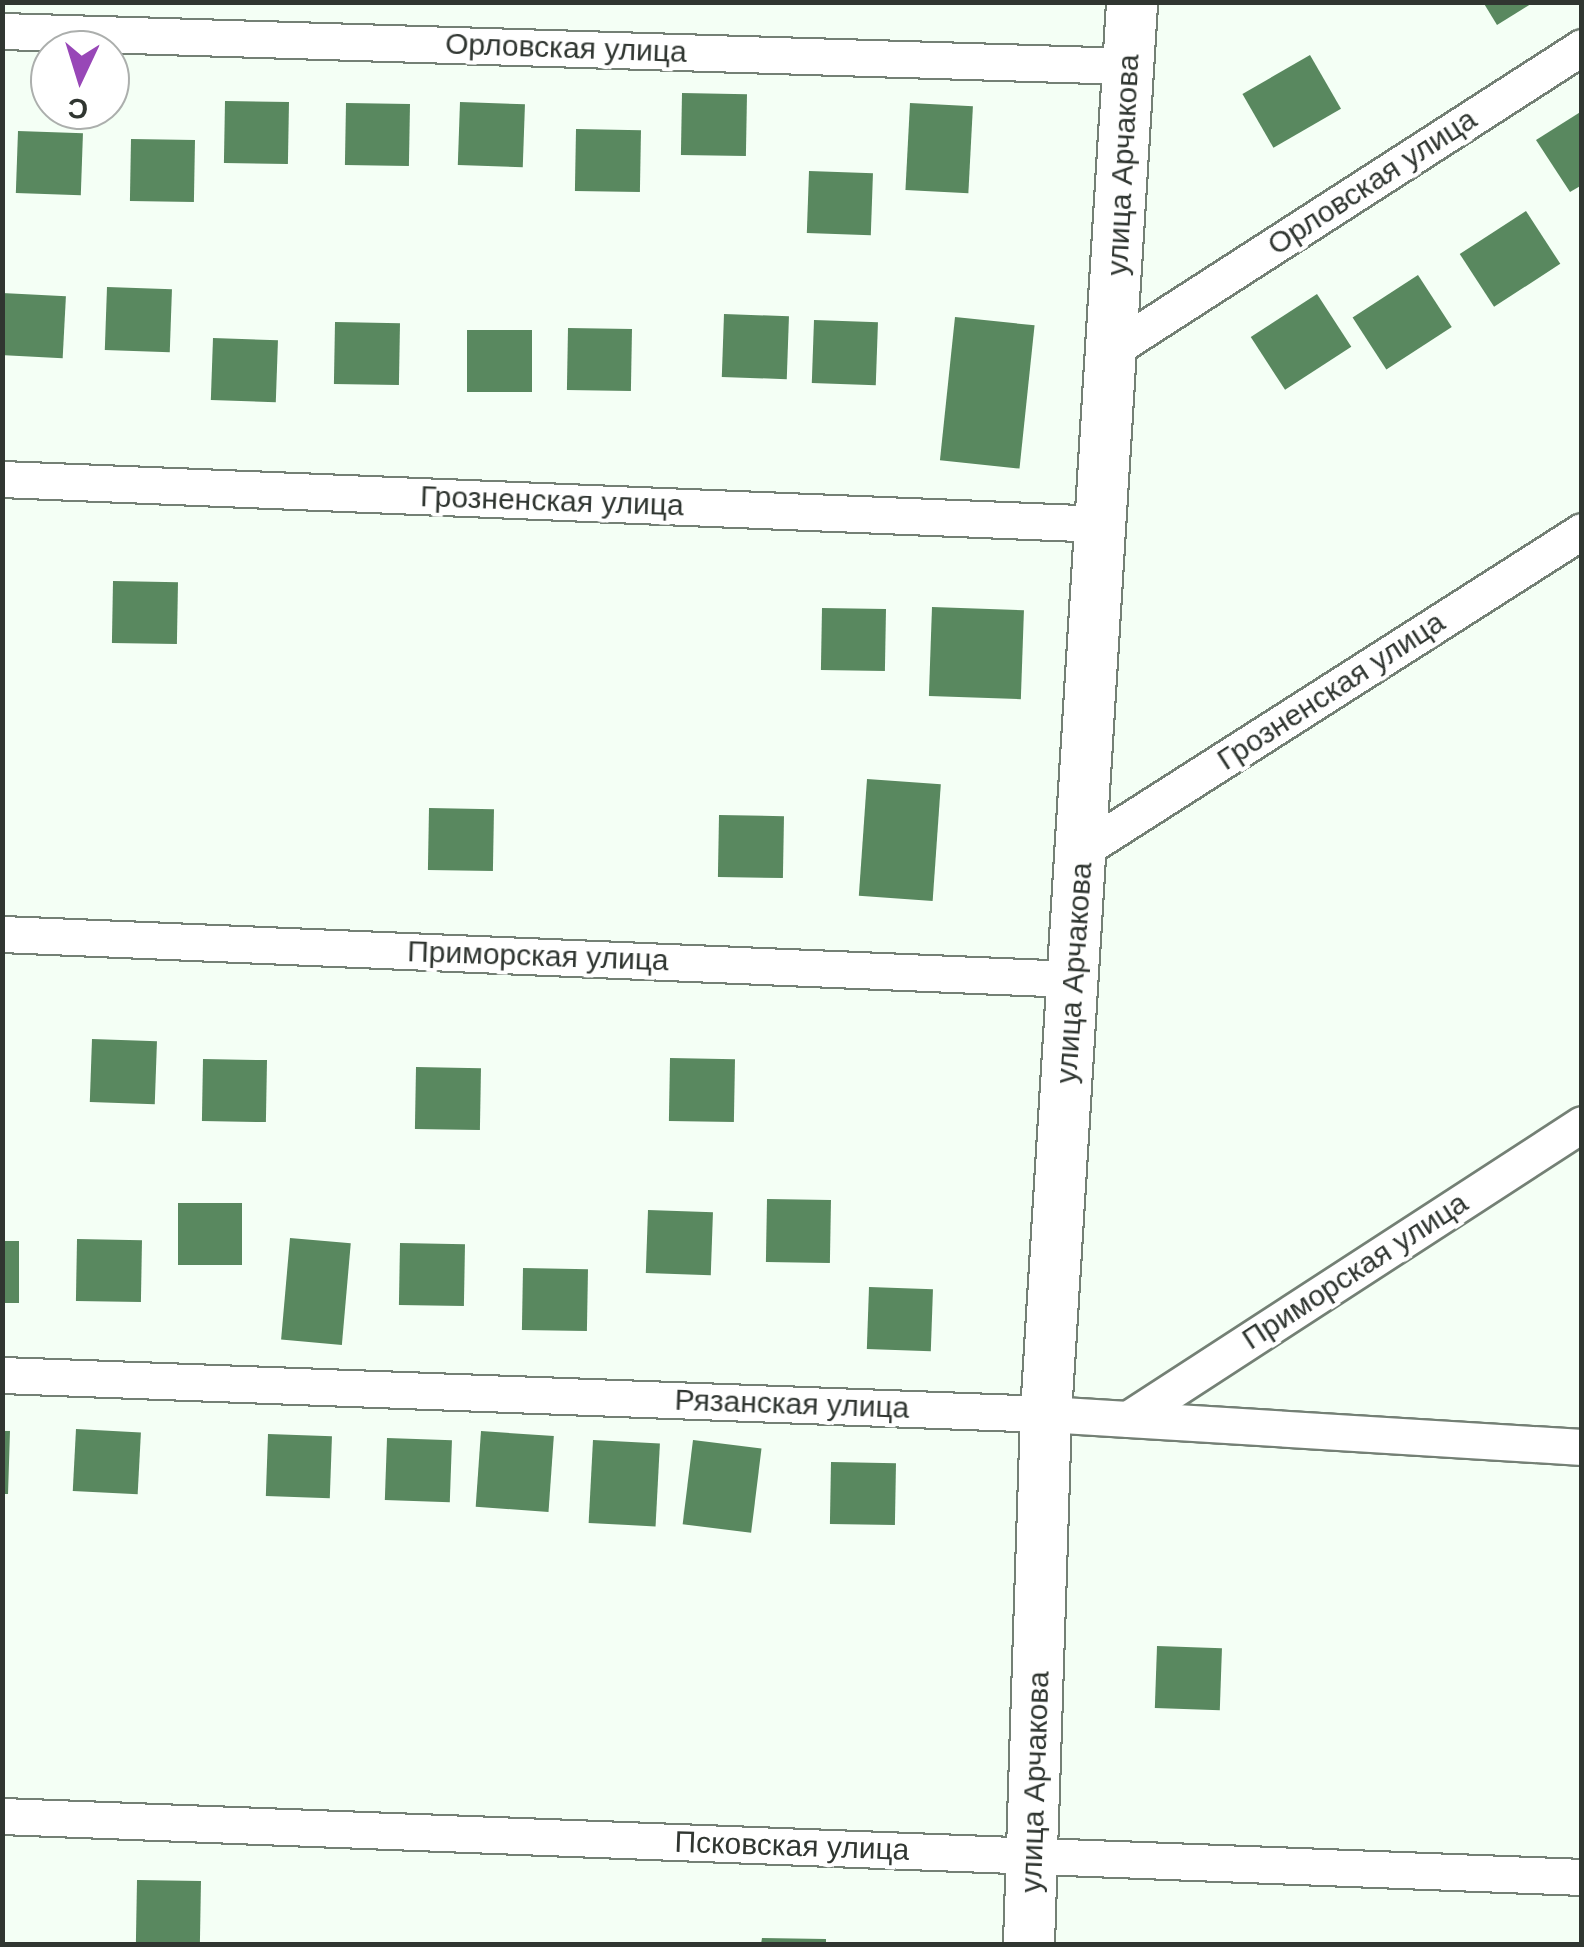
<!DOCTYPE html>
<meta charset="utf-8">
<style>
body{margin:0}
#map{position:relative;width:1584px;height:1947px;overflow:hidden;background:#f4fff5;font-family:Helvetica,sans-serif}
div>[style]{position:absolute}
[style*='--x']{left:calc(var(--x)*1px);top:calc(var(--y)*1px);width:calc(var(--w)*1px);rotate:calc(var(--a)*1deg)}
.building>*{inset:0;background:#59885f;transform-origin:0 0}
.roads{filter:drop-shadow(2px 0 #748075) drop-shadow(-2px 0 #748075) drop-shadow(0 2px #748075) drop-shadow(0 -2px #748075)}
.street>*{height:35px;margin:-17.5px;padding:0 17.5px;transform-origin:17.5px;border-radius:17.5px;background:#fff}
.secondary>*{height:50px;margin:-25px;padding:0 25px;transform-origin:25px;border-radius:25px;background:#fff}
span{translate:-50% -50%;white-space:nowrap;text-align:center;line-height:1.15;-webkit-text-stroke:8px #fff;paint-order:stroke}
.street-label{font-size:30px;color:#303631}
.frame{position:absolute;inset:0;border:5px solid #303631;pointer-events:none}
.north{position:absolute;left:30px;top:30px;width:100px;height:100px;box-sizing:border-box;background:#fff;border:2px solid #acafad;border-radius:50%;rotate:184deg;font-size:28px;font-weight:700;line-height:40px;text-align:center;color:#303631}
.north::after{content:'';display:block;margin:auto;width:35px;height:45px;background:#9847b7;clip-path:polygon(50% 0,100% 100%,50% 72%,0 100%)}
</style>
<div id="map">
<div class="building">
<i style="clip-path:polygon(1483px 2px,1534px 2px,1497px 25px)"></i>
<i style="left:1310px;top:55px;width:62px;height:78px;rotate:60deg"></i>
<i style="left:682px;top:93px;width:65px;height:62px;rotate:1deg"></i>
<i style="left:225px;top:101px;width:64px;height:62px;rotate:1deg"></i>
<i style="left:460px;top:102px;width:65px;height:63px;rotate:2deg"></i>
<i style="left:346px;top:103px;width:64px;height:62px;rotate:1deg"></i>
<i style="left:910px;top:103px;width:63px;height:87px;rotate:3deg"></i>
<i style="clip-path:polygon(1582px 111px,1582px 185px,1570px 192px,1536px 140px)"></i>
<i style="left:576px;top:129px;width:65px;height:62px;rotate:1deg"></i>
<i style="left:18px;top:131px;width:65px;height:62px;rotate:2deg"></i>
<i style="left:131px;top:139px;width:64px;height:62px;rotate:1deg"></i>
<i style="left:809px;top:171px;width:64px;height:62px;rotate:2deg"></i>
<i style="left:1526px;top:211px;width:63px;height:79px;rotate:57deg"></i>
<i style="left:1418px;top:275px;width:62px;height:78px;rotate:57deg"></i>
<i style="left:107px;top:287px;width:65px;height:63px;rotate:2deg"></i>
<i style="left:2px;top:293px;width:64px;height:62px;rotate:3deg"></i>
<i style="left:1317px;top:294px;width:63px;height:79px;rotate:57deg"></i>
<i style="left:724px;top:314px;width:65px;height:63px;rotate:2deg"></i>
<i style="left:955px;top:317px;width:80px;height:144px;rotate:6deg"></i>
<i style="left:814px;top:320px;width:64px;height:63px;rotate:2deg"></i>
<i style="left:335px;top:322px;width:65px;height:62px;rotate:1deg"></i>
<i style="left:568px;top:328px;width:64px;height:62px;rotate:1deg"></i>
<i style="left:467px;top:330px;width:65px;height:62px"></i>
<i style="left:213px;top:338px;width:65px;height:62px;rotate:2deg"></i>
<i style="left:113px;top:581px;width:65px;height:62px;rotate:1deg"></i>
<i style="left:932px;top:607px;width:92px;height:89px;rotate:2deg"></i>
<i style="left:822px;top:608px;width:64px;height:62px;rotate:1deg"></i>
<i style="left:867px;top:779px;width:74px;height:117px;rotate:4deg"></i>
<i style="left:429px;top:808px;width:65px;height:62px;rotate:1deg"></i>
<i style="left:719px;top:815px;width:65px;height:62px;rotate:1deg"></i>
<i style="left:92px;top:1039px;width:65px;height:63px;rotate:2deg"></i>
<i style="left:670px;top:1058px;width:65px;height:63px;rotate:1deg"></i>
<i style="left:203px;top:1059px;width:64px;height:62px;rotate:1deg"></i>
<i style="left:416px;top:1067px;width:65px;height:62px;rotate:1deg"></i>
<i style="left:767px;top:1199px;width:64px;height:63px;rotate:1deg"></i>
<i style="left:178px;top:1203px;width:64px;height:62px"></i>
<i style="left:648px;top:1210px;width:65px;height:63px;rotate:2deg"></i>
<i style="left:290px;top:1238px;width:61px;height:102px;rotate:5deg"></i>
<i style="left:77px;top:1239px;width:65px;height:62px;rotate:1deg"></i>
<i style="left:2px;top:1241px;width:17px;height:62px"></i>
<i style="left:400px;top:1243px;width:65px;height:62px;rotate:1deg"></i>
<i style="left:523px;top:1268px;width:65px;height:62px;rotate:1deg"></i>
<i style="left:869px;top:1287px;width:64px;height:62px;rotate:2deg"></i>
<i style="left:76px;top:1429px;width:65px;height:62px;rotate:3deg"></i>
<i style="clip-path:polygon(2px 1431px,10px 1431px,8px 1494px,2px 1494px)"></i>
<i style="left:481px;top:1431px;width:73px;height:76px;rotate:4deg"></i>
<i style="left:268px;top:1434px;width:64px;height:62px;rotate:2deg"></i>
<i style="left:387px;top:1438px;width:65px;height:62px;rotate:2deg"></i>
<i style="left:593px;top:1440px;width:67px;height:83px;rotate:3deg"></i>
<i style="left:693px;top:1440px;width:69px;height:85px;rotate:7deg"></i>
<i style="left:831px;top:1462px;width:65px;height:62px;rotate:1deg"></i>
<i style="left:1157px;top:1646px;width:65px;height:62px;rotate:2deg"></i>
<i style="left:137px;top:1880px;width:64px;height:62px;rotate:1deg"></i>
<i style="clip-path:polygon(762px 1938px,826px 1939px,826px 1944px,761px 1944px)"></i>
</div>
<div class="roads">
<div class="street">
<i style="--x:2;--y:31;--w:1128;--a:1.78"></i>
<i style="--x:1112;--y:350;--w:559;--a:-32.81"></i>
<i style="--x:2;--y:479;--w:1101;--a:2.34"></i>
<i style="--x:1081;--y:851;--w:594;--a:-32.57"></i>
<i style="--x:2;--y:934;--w:1072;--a:2.41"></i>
<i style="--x:2;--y:1375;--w:1045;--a:2.14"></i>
<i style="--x:1046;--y:1414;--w:537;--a:3.52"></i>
<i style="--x:1128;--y:1419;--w:541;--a:-33.01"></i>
<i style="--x:2;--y:1816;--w:1581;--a:2.21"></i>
</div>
<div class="secondary">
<i style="--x:1029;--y:1944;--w:530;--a:-88.16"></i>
<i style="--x:1046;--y:1414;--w:1415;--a:-86.51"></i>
</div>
</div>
<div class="street-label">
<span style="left:566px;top:48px;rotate:2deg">Орловская улица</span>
<span style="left:1123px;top:165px;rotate:-87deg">улица Арчакова</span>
<span style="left:1372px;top:182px;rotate:-33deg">Орловская улица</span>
<span style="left:552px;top:501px;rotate:2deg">Грозненская улица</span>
<span style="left:1331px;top:691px;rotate:-33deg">Грозненская улица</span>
<span style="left:538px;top:956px;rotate:2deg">Приморская улица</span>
<span style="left:1074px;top:973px;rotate:-86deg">улица Арчакова</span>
<span style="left:1355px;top:1271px;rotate:-33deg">Приморская улица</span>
<span style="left:792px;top:1404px;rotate:2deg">Рязанская улица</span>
<span style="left:1035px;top:1782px;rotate:-88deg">улица Арчакова</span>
<span style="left:792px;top:1846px;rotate:2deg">Псковская улица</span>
</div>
<div class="frame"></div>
<div class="north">С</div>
</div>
